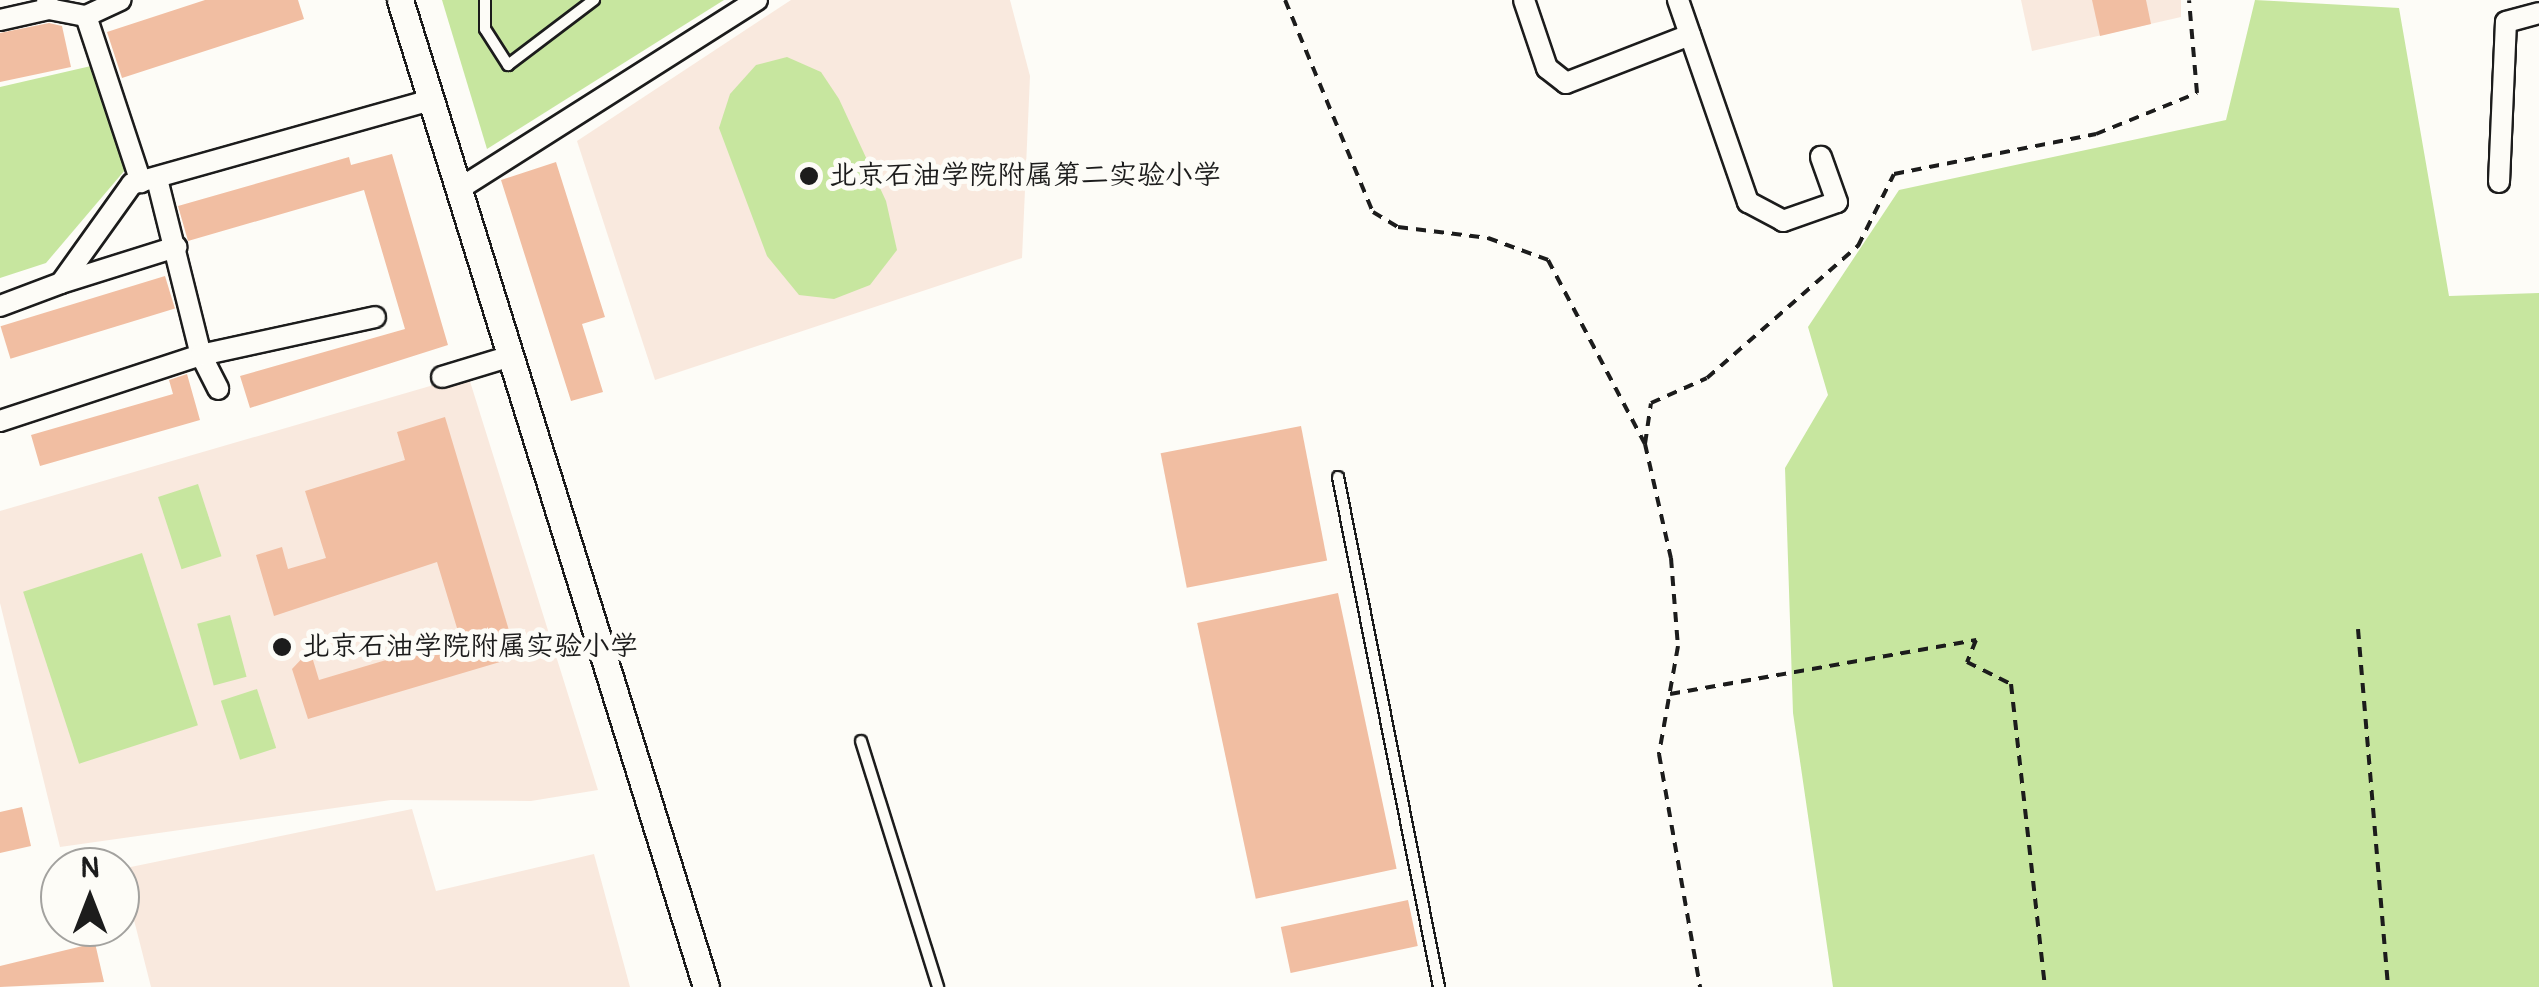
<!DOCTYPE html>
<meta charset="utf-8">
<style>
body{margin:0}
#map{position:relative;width:2539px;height:987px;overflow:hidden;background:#fdfcf7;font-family:Pangolin,"LXGW WenKai TC",sans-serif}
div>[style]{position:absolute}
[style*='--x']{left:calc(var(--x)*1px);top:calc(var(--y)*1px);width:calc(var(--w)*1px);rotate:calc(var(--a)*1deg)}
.built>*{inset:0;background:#f9e9de}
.green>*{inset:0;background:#c7e69f;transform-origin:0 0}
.building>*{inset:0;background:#f1bea2;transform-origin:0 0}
.path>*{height:4px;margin-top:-2px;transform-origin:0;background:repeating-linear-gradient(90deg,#1c1c1c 0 10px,transparent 0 18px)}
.roads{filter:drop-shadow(2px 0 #1c1c1c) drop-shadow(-2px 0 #1c1c1c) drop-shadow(0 2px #1c1c1c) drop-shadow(0 -2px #1c1c1c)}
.service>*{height:10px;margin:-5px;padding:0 5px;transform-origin:5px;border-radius:5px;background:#fdfcf7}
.minor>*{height:20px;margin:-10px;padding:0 10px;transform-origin:10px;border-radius:10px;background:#fdfcf7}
.tertiary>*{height:25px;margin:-12.5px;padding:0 12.5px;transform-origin:12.5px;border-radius:12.5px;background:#fdfcf7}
.dots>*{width:28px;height:28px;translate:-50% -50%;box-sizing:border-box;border:5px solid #fdfcf7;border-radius:50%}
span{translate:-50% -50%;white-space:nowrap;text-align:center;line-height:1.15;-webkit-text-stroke:10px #fdfcf7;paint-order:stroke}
.poi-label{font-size:28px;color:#1c1c1c}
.left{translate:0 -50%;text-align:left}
.north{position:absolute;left:40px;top:847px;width:100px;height:100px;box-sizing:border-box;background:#fdfcf7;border:2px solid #a3a29f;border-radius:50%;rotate:0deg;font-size:28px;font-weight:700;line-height:40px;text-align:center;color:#1c1c1c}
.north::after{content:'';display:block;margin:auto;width:35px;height:45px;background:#1c1c1c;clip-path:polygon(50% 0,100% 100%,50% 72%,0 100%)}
</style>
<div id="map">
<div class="built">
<i style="clip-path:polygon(791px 0,1010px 0,1030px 76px,1022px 258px,655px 380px,577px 141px)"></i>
<i style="clip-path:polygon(2021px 0,2181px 0,2181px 17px,2032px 51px)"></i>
<i style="clip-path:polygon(468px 375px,598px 790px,531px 801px,391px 800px,60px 847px,0 603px,0 511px)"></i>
<i style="clip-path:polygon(412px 809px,436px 891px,594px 854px,630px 987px,151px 987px,121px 869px)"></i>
</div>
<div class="green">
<i style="clip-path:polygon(442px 0,724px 0,487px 149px)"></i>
<i style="clip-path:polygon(2255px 0,2399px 8px,2449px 296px,2539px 293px,2539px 987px,1833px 987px,1793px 713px,1785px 468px,1828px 395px,1808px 327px,1899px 190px,2226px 120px)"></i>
<i style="clip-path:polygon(787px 57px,821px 72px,839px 99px,886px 201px,897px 250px,870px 285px,834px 299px,799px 295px,767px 256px,719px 128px,730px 94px,756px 65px)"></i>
<i style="clip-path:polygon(91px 66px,125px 170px,46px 263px,0 278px,0 87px)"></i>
<i style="left:198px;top:484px;width:76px;height:42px;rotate:72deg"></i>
<i style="left:142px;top:553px;width:181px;height:125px;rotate:72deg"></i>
<i style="left:230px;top:615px;width:64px;height:34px;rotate:75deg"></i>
<i style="left:257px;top:689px;width:62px;height:38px;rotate:72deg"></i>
</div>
<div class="building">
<i style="clip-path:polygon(205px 0,298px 0,304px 19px,122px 78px,107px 32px)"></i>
<i style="clip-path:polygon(2092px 0,2146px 0,2151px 24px,2100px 36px)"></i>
<i style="clip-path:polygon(49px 23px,62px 26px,71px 67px,0 82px,0 33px)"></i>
<i style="clip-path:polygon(392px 154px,448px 345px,250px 408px,240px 376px,405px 329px,364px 190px,188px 241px,178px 206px,349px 157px,351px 165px)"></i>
<i style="clip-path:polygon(556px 162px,605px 317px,582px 324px,603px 392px,571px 401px,501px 180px)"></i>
<i style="left:165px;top:276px;width:34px;height:172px;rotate:73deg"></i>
<i style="clip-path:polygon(187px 374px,200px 420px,40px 466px,31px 435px,173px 394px,169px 380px)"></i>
<i style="clip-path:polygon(445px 417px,517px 657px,308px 719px,292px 669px,310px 650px,319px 680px,460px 638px,437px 562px,274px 616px,256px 555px,282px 547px,288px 569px,326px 558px,305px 491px,405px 460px,397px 432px)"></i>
<i style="left:1301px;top:426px;width:137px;height:143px;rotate:79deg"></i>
<i style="left:1338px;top:593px;width:282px;height:144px;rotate:78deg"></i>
<i style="clip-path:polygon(22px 807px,31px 846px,0 853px,0 812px)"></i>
<i style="left:1408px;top:900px;width:47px;height:130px;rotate:78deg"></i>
<i style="clip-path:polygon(95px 943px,104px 982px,0 987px,0 966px)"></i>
</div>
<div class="path">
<i style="--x:1285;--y:0;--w:230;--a:67.5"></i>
<i style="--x:1373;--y:212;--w:29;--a:31"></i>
<i style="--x:1398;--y:227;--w:91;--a:7"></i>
<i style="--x:1488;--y:238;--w:64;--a:20.1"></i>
<i style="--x:1548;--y:260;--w:208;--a:62.2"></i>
<i style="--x:1645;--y:444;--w:117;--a:77.2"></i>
<i style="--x:1671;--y:558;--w:88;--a:85.5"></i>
<i style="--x:1678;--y:646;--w:110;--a:100"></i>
<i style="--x:1659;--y:754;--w:237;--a:80"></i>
<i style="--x:1645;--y:444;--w:41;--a:-81.7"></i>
<i style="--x:1651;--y:403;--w:61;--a:-24.1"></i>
<i style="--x:1707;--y:378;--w:201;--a:-41.2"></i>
<i style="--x:1858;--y:246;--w:80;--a:-63.4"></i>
<i style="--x:1894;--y:174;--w:206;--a:-11.2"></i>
<i style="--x:2096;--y:134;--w:109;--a:-22.1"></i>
<i style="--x:2197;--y:93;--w:93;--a:-94.9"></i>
<i style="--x:2358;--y:629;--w:359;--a:85.2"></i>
<i style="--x:1670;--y:694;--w:311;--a:-10"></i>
<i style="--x:1976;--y:640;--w:24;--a:112"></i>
<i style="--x:1967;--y:662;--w:49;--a:26.6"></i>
<i style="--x:2011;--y:684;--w:305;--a:83.6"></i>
</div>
<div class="roads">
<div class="service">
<i style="--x:485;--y:0;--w:29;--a:90"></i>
<i style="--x:485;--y:29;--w:43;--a:57.4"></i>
<i style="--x:508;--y:65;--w:108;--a:-37.1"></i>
<i style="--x:1338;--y:477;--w:520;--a:78.8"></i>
<i style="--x:861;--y:741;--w:258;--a:72.6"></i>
</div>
<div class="minor">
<i style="--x:47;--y:0;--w:9;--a:77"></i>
<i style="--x:49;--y:9;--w:38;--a:11"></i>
<i style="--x:86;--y:16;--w:38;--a:-25"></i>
<i style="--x:1524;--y:0;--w:72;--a:71.3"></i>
<i style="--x:1547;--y:68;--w:24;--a:38"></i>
<i style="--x:1566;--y:83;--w:133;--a:-21.2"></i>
<i style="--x:1678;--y:0;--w:214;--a:70.9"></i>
<i style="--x:1748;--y:202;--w:40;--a:28"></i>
<i style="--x:1783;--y:221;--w:57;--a:-19.4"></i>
<i style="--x:1837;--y:202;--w:48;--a:-109.6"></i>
<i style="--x:86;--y:16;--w:175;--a:71.7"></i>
<i style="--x:0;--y:20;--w:50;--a:-12.7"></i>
<i style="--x:157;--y:179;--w:181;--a:76"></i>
<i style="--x:201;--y:355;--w:38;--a:63"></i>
<i style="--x:2499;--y:182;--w:160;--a:-87.5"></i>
<i style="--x:2506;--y:22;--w:34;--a:-15"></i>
<i style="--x:459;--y:189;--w:353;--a:-32.4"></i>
<i style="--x:61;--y:283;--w:121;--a:-17.4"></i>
<i style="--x:0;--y:306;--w:65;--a:-20.7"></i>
<i style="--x:61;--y:283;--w:122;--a:-54.4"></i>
<i style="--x:132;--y:184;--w:311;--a:-15.7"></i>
<i style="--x:442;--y:377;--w:72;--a:-16.9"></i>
<i style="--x:0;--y:421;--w:212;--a:-18.2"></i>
<i style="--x:201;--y:355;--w:178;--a:-12.3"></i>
</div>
<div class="tertiary">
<i style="--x:400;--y:0;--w:1033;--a:72.77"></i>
</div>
</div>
<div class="dots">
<i style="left:809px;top:176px;background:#1c1c1c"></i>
<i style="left:282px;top:647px;background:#1c1c1c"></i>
</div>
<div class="poi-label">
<span class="left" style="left:829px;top:176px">北京石油学院附属第二实验小学</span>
<span class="left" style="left:302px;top:647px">北京石油学院附属实验小学</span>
</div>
<div class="north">N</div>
</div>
